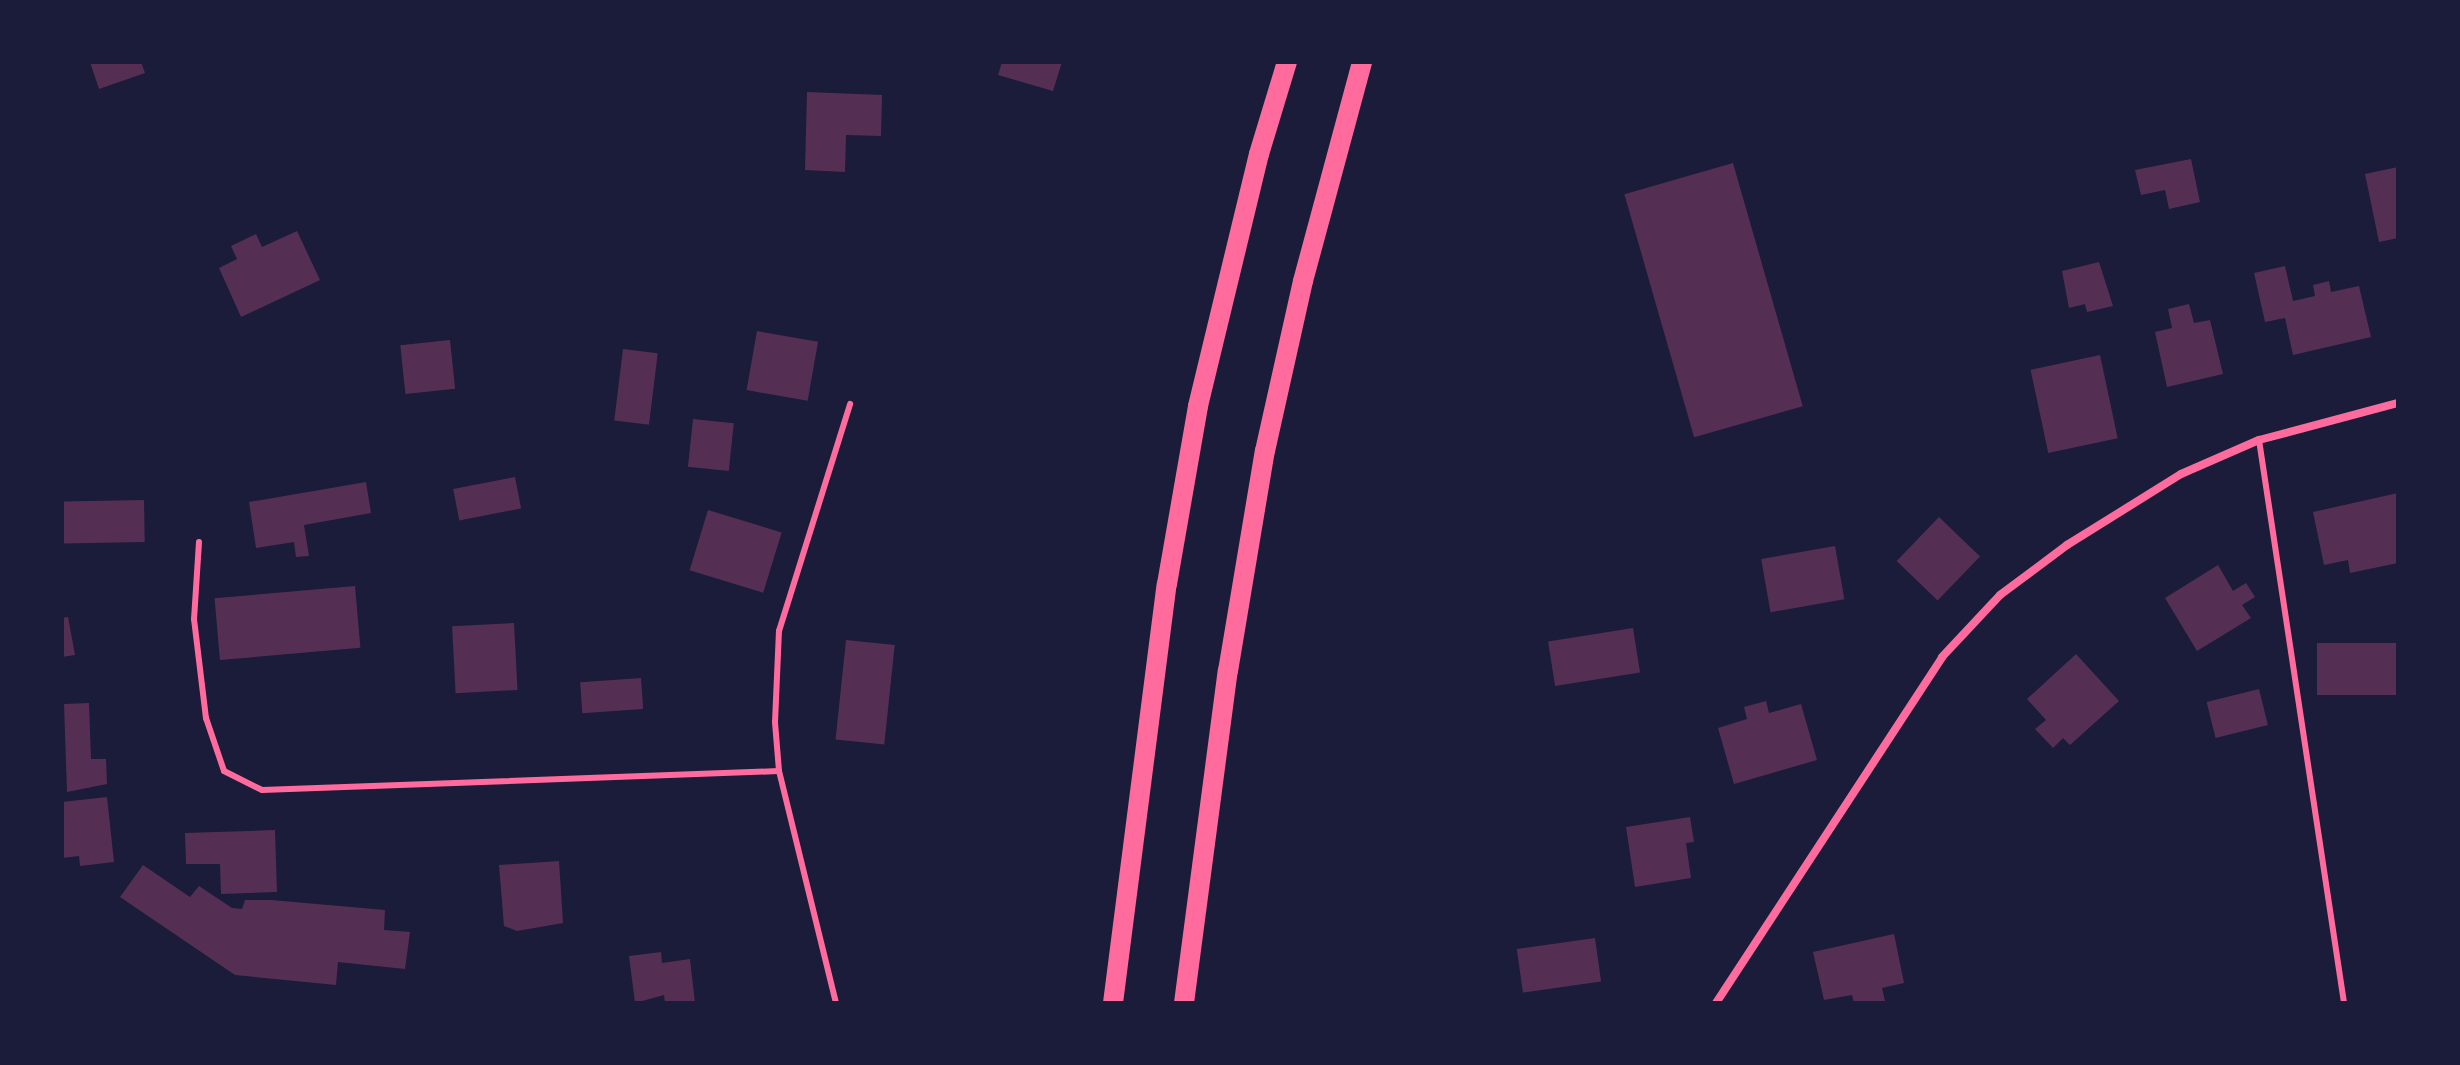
<!DOCTYPE html>
<style>
body{margin:0}
#map{position:relative;width:2460px;height:1065px;overflow:hidden;background:#1b1b3a;font-family:"Source Sans 3",sans-serif}
div>[style]{position:absolute}
[style*='--x']{left:calc(var(--x)*1px);top:calc(var(--y)*1px);width:calc(var(--w)*1px);rotate:calc(var(--a)*1deg)}
.building>*{inset:0;background:#542f53;transform-origin:0 0}
.service>*{height:6px;margin:-3px;padding:0 3px;transform-origin:3px;border-radius:3px;background:#ff6b9d}
.minor>*{height:8px;margin:-4px;padding:0 4px;transform-origin:4px;border-radius:4px;background:#ff6b9d}
.primary>*{height:20px;margin:-10px;padding:0 10px;transform-origin:10px;border-radius:10px;background:#ff6b9d}
span{translate:-50% -50%;white-space:nowrap;text-align:center;line-height:1.15;-webkit-text-stroke:8px #1b1b3a;paint-order:stroke}
.frame{position:absolute;inset:0;border:64px solid #1b1b3a;pointer-events:none}
</style>
<div id="map">
<div class="building">
<i style="clip-path:polygon(90px 62px,141px 62px,145px 73px,99px 89px)"></i>
<i style="clip-path:polygon(1002px 62px,1062px 62px,1053px 91px,998px 75px)"></i>
<i style="clip-path:polygon(807px 92px,882px 95px,881px 136px,846px 135px,845px 172px,805px 170px)"></i>
<i style="clip-path:polygon(2191px 159px,2200px 202px,2169px 209px,2165px 190px,2141px 195px,2135px 170px)"></i>
<i style="left:1733px;top:163px;width:253px;height:113px;rotate:74deg"></i>
<i style="clip-path:polygon(2398px 167px,2398px 238px,2379px 242px,2365px 174px)"></i>
<i style="clip-path:polygon(297px 231px,320px 280px,241px 317px,219px 268px,237px 259px,231px 246px,256px 234px,262px 247px)"></i>
<i style="clip-path:polygon(2099px 262px,2113px 306px,2087px 312px,2085px 304px,2069px 308px,2062px 271px)"></i>
<i style="clip-path:polygon(2285px 266px,2293px 301px,2315px 296px,2313px 285px,2329px 281px,2331px 292px,2359px 286px,2371px 337px,2293px 355px,2285px 318px,2265px 322px,2254px 273px)"></i>
<i style="clip-path:polygon(2189px 304px,2194px 323px,2210px 320px,2223px 374px,2167px 387px,2155px 332px,2172px 328px,2168px 309px)"></i>
<i style="left:757px;top:331px;width:62px;height:60px;rotate:10deg"></i>
<i style="left:450px;top:340px;width:49px;height:50px;rotate:84deg"></i>
<i style="left:623px;top:349px;width:35px;height:72px;rotate:7deg"></i>
<i style="left:2100px;top:355px;width:85px;height:71px;rotate:78deg"></i>
<i style="left:693px;top:419px;width:41px;height:48px;rotate:6deg"></i>
<i style="left:515px;top:477px;width:32px;height:63px;rotate:79deg"></i>
<i style="clip-path:polygon(366px 482px,371px 513px,304px 525px,309px 556px,296px 557px,294px 542px,256px 548px,249px 502px)"></i>
<i style="clip-path:polygon(2398px 493px,2398px 563px,2350px 573px,2348px 560px,2324px 565px,2313px 512px)"></i>
<i style="left:144px;top:500px;width:42px;height:81px;rotate:89deg"></i>
<i style="left:708px;top:510px;width:77px;height:63px;rotate:17deg"></i>
<i style="left:1939px;top:517px;width:57px;height:61px;rotate:44deg"></i>
<i style="left:1835px;top:546px;width:54px;height:75px;rotate:80deg"></i>
<i style="clip-path:polygon(2218px 565px,2233px 591px,2246px 583px,2255px 597px,2242px 605px,2251px 618px,2197px 651px,2165px 598px)"></i>
<i style="left:355px;top:586px;width:62px;height:141px;rotate:85deg"></i>
<i style="clip-path:polygon(68px 617px,75px 655px,62px 657px,62px 618px)"></i>
<i style="left:514px;top:623px;width:67px;height:62px;rotate:87deg"></i>
<i style="left:1633px;top:628px;width:45px;height:86px;rotate:81deg"></i>
<i style="left:846px;top:640px;width:49px;height:100px;rotate:6deg"></i>
<i style="left:2398px;top:643px;width:52px;height:81px;rotate:90deg"></i>
<i style="clip-path:polygon(2076px 654px,2119px 701px,2070px 745px,2063px 738px,2053px 748px,2035px 729px,2046px 720px,2027px 699px)"></i>
<i style="left:641px;top:678px;width:31px;height:61px;rotate:86deg"></i>
<i style="left:2259px;top:689px;width:37px;height:54px;rotate:76deg"></i>
<i style="clip-path:polygon(1766px 701px,1769px 713px,1801px 704px,1817px 760px,1734px 784px,1718px 728px,1747px 719px,1744px 707px)"></i>
<i style="clip-path:polygon(89px 703px,91px 759px,106px 759px,107px 784px,67px 792px,64px 704px)"></i>
<i style="clip-path:polygon(107px 797px,114px 862px,80px 866px,79px 856px,62px 858px,62px 802px)"></i>
<i style="clip-path:polygon(1690px 817px,1694px 842px,1686px 843px,1691px 878px,1635px 887px,1626px 827px)"></i>
<i style="clip-path:polygon(275px 830px,277px 892px,221px 894px,220px 864px,186px 864px,185px 833px)"></i>
<i style="clip-path:polygon(559px 861px,563px 923px,517px 931px,504px 926px,499px 865px)"></i>
<i style="clip-path:polygon(143px 865px,190px 897px,199px 886px,232px 908px,242px 909px,245px 900px,271px 900px,385px 910px,384px 930px,410px 932px,405px 969px,338px 962px,336px 985px,235px 975px,120px 897px)"></i>
<i style="clip-path:polygon(1894px 934px,1904px 983px,1882px 988px,1885px 1001px,1854px 1003px,1852px 995px,1824px 1000px,1813px 952px)"></i>
<i style="left:1595px;top:938px;width:44px;height:79px;rotate:82deg"></i>
<i style="clip-path:polygon(661px 952px,662px 963px,690px 959px,695px 1003px,665px 1003px,664px 995px,635px 1003px,629px 956px)"></i>
</div>
<div class="service">
<i style="--x:2259;--y:440;--w:569;--a:81.41"></i>
<i style="--x:199;--y:542;--w:77;--a:93.7"></i>
<i style="--x:194;--y:619;--w:100;--a:83.1"></i>
<i style="--x:206;--y:718;--w:56;--a:71.2"></i>
<i style="--x:224;--y:771;--w:42;--a:26.6"></i>
<i style="--x:262;--y:790;--w:517;--a:-2.1"></i>
<i style="--x:836;--y:1003;--w:239;--a:-103.8"></i>
<i style="--x:779;--y:771;--w:49;--a:-94.7"></i>
<i style="--x:775;--y:722;--w:91;--a:-87.5"></i>
<i style="--x:779;--y:631;--w:238;--a:-72.6"></i>
</div>
<div class="minor">
<i style="--x:1716;--y:1003;--w:413;--a:-56.8"></i>
<i style="--x:1942;--y:657;--w:85;--a:-46.9"></i>
<i style="--x:2000;--y:595;--w:84;--a:-36.7"></i>
<i style="--x:2067;--y:545;--w:134;--a:-31.9"></i>
<i style="--x:2181;--y:474;--w:85;--a:-23.6"></i>
<i style="--x:2259;--y:440;--w:144;--a:-14.9"></i>
</div>
<div class="primary">
<i style="--x:1113;--y:1003;--w:422;--a:-82.7"></i>
<i style="--x:1167;--y:584;--w:181;--a:-80.1"></i>
<i style="--x:1198;--y:406;--w:259;--a:-76.4"></i>
<i style="--x:1259;--y:154;--w:96;--a:-73.1"></i>
<i style="--x:1184;--y:1003;--w:335;--a:-82.5"></i>
<i style="--x:1228;--y:671;--w:223;--a:-80.5"></i>
<i style="--x:1265;--y:451;--w:174;--a:-77.4"></i>
<i style="--x:1303;--y:281;--w:227;--a:-74.9"></i>
</div>
<div class="frame"></div>
</div>
